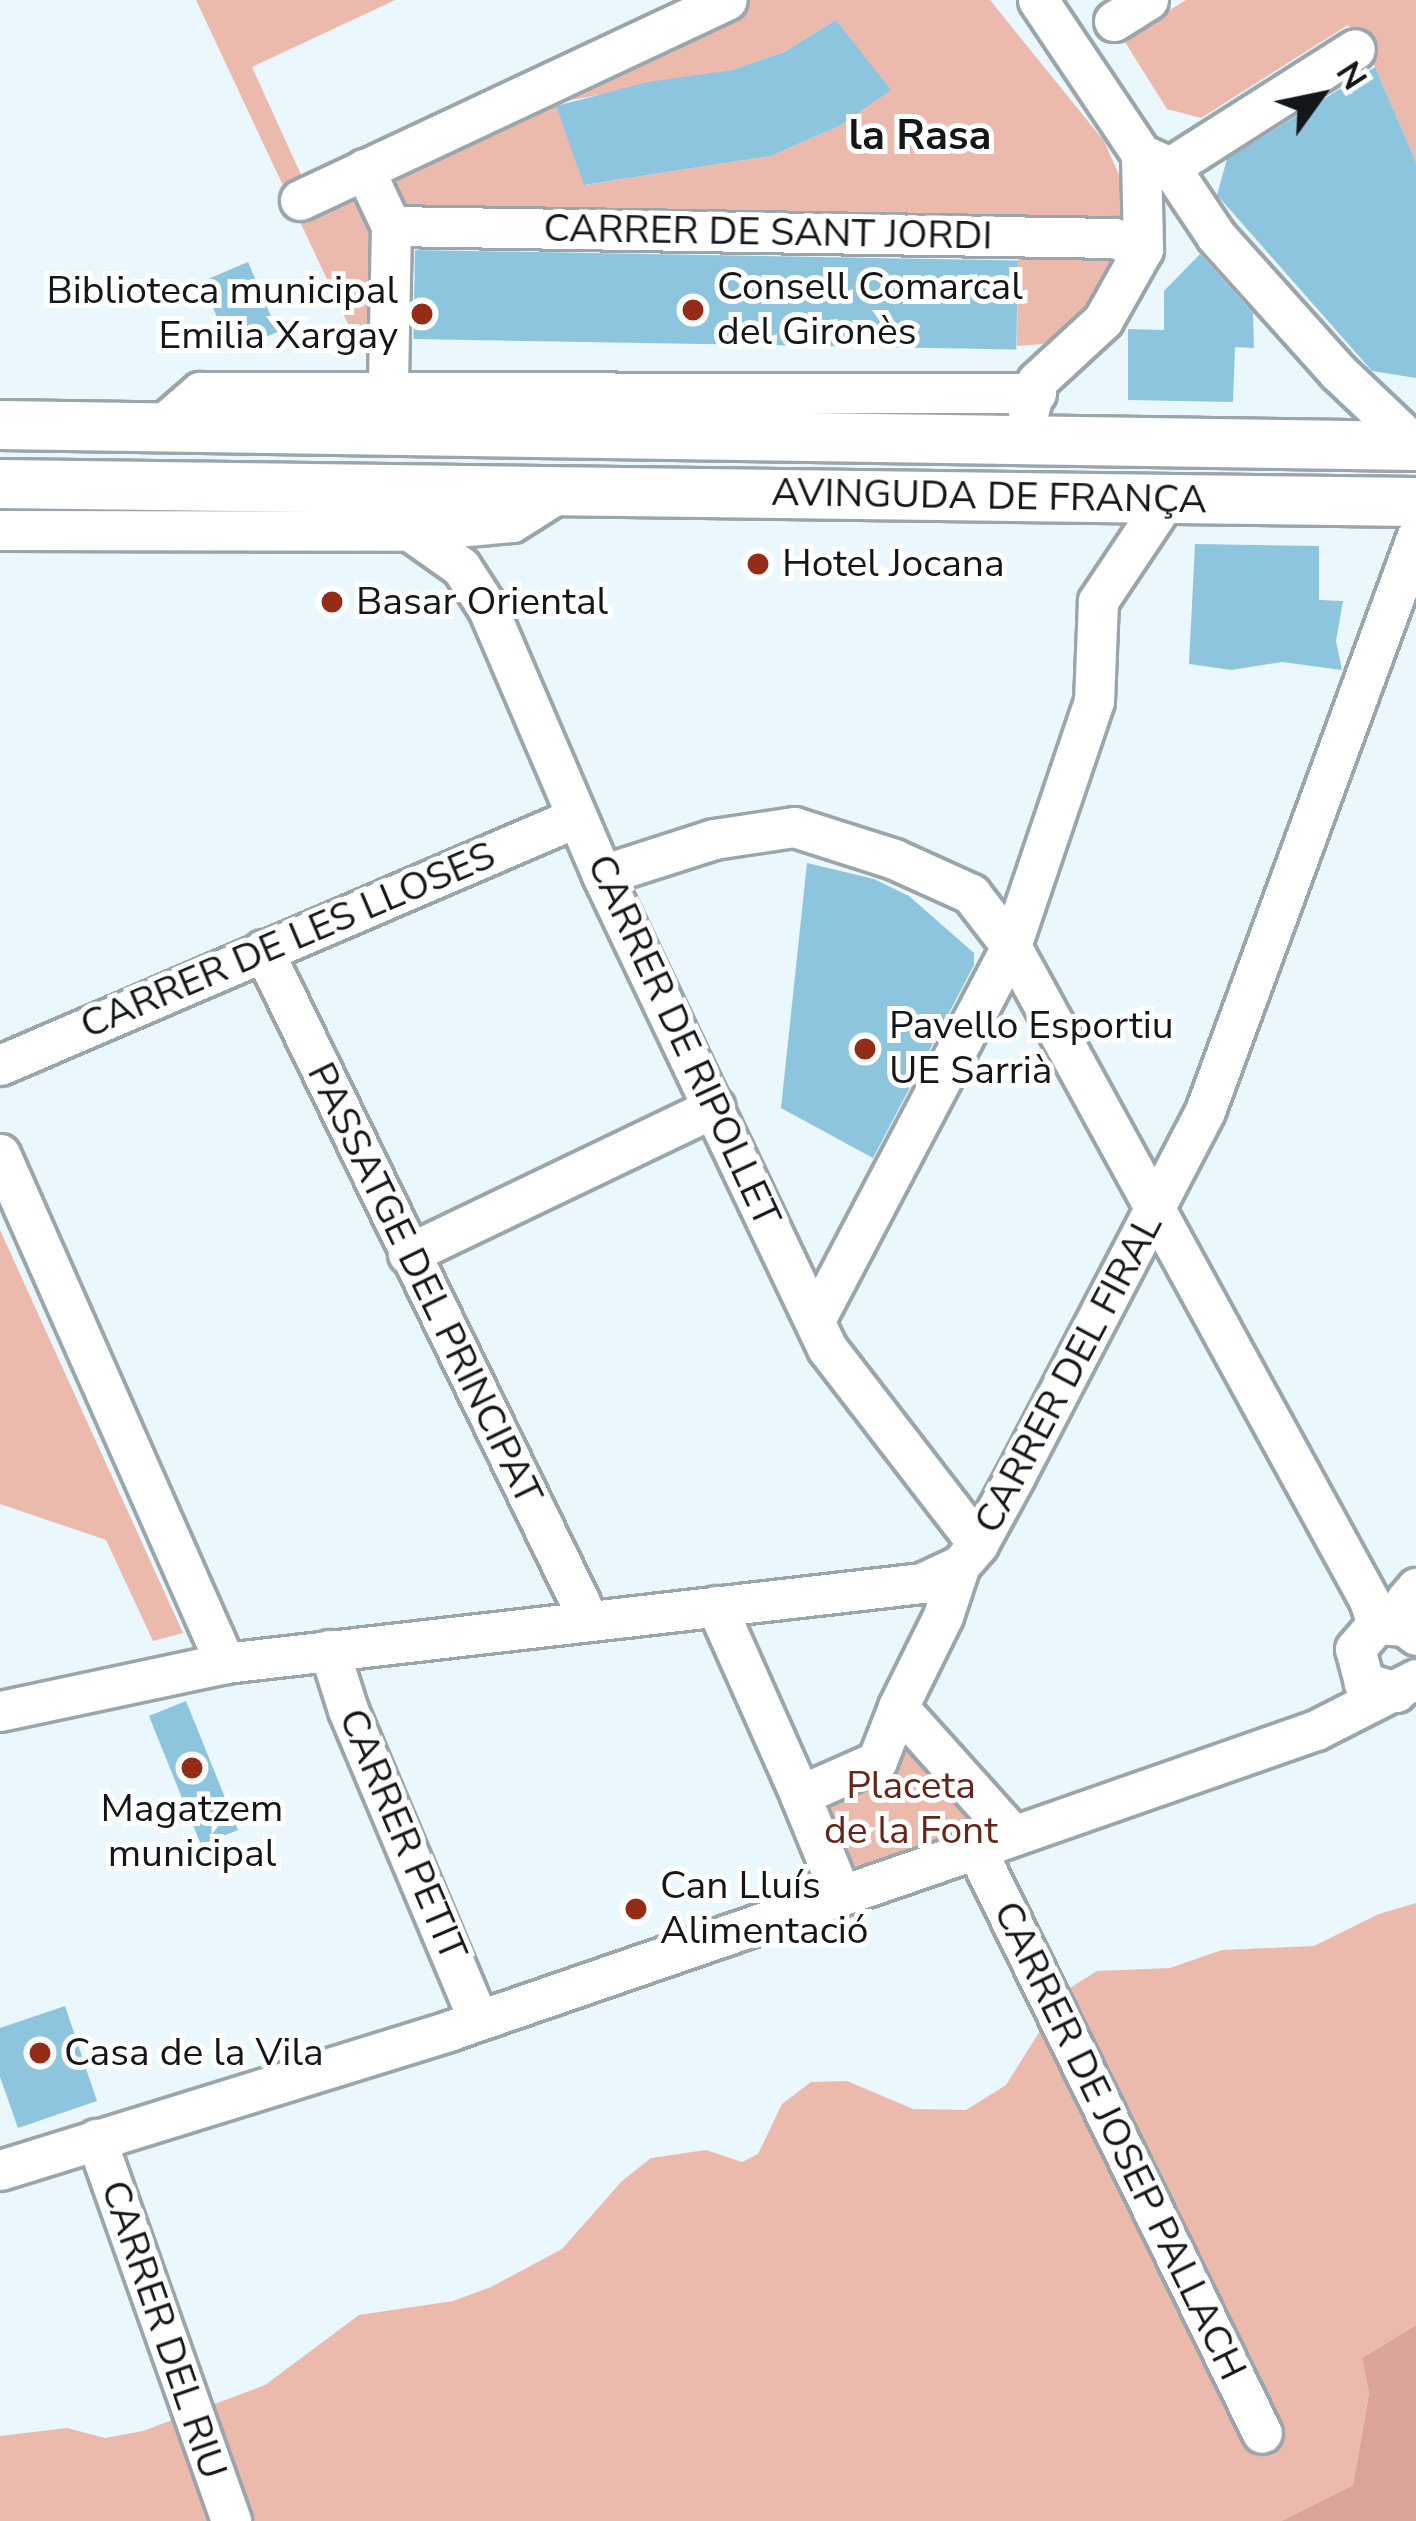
<!DOCTYPE html>
<meta charset="utf-8">
<style>
body{margin:0}
#map{position:relative;width:1416px;height:2521px;overflow:hidden;background:#eaf7fd;font-family:"Nunito Sans",sans-serif}
div>[style]{position:absolute}
[style*='--x']{left:calc(var(--x)*1px);top:calc(var(--y)*1px);width:calc(var(--w)*1px);rotate:calc(var(--a)*1deg)}
.green>*{inset:0;background:#ecb9ad}
.forest>*{inset:0;background:#dba498}
.building>*{inset:0;background:#8ec5de;transform-origin:0 0}
.roads{filter:drop-shadow(3px 0 #9aa6ac) drop-shadow(-3px 0 #9aa6ac) drop-shadow(0 3px #9aa6ac) drop-shadow(0 -3px #9aa6ac)}
.minor>*{height:39px;margin:-19.5px;padding:0 19.5px;transform-origin:19.5px;border-radius:19.5px;background:#fff}
.major>*{height:48px;margin:-24px;padding:0 24px;transform-origin:24px;border-radius:24px;background:#fff}
.dots>*{width:33px;height:33px;translate:-50% -50%;box-sizing:border-box;border:6px solid #fff;border-radius:50%}
span{translate:-50% -50%;white-space:nowrap;text-align:center;line-height:1.15;-webkit-text-stroke:10px #fff;paint-order:stroke}
.street-label{font-size:39px;color:#131719}
.poi-label{font-size:39px;color:#131719}
.left{translate:0 -50%;text-align:left}
.right{translate:-100% -50%;text-align:right}
.park-label{font-size:39px;color:#662518}
.neighbourhood-label{font-size:42px;color:#131719;font-weight:700}
.north{position:absolute;left:1260px;top:36px;width:120px;height:120px;-webkit-text-stroke:9px #fff;paint-order:stroke;rotate:57deg;font-size:33px;font-weight:700;line-height:48px;text-align:center;color:#131719}
.north::after{content:'';display:block;margin:auto;width:42px;height:54px;background:#131719;clip-path:polygon(50% 0,100% 100%,50% 72%,0 100%)}
</style>
<div id="map">
<div class="green">
<i style="clip-path:polygon(evenodd,196px 0,395px 0,252px 67px,303px 179px,685px 0,990px 0,1104px 141px,1124px 186px,1124px 254px,1107px 290px,1056px 343px,1017px 346px,1018px 248px,410px 240px,408px 338px,328px 338px,348px 324px,196px 0,836px 20px,890px 90px,839px 126px,771px 156px,585px 185px,555px 103px,732px 70px,784px 52px,836px 20px)"></i>
<i style="clip-path:polygon(1186px 0,1416px 0,1416px 162px,1375px 67px,1348px 25px,1201px 118px,1167px 109px,1123px 39px)"></i>
<i style="clip-path:polygon(0 1230px,183px 1633px,153px 1641px,106px 1540px,0 1504px)"></i>
<i style="clip-path:polygon(898px 1707px,1012px 1834px,841px 1895px,800px 1795px,877px 1761px)"></i>
<i style="clip-path:polygon(1416px 1903px,1416px 2325px,1362px 2358px,1369px 2392px,1353px 2485px,1281px 2521px,0 2521px,0 2436px,67px 2428px,105px 2438px,143px 2431px,265px 2385px,359px 2315px,453px 2301px,491px 2287px,562px 2249px,622px 2181px,651px 2158px,706px 2150px,742px 2162px,758px 2154px,782px 2104px,811px 2082px,847px 2081px,913px 2109px,966px 2110px,1006px 2085px,1065px 1991px,1097px 1971px,1170px 1968px,1222px 1950px,1314px 1946px,1379px 1914px)"></i>
</div>
<div class="forest">
<i style="clip-path:polygon(1416px 2325px,1416px 2521px,1281px 2521px,1353px 2485px,1369px 2393px,1362px 2358px)"></i>
</div>
<div class="building">
<i style="clip-path:polygon(836px 20px,891px 90px,839px 126px,771px 156px,584px 185px,556px 106px,648px 82px,732px 70px,784px 52px)"></i>
<i style="clip-path:polygon(1375px 67px,1416px 162px,1416px 378px,1372px 371px,1217px 195px,1227px 159px)"></i>
<i style="left:415px;top:250px;width:603px;height:89px;rotate:1deg"></i>
<i style="clip-path:polygon(1200px 254px,1253px 313px,1254px 348px,1235px 347px,1233px 402px,1128px 400px,1128px 329px,1164px 330px,1164px 291px)"></i>
<i style="left:248px;top:262px;width:76px;height:50px;rotate:67deg"></i>
<i style="clip-path:polygon(1195px 544px,1319px 546px,1319px 600px,1343px 601px,1336px 641px,1342px 670px,1282px 662px,1231px 670px,1189px 664px)"></i>
<i style="clip-path:polygon(807px 863px,874px 879px,909px 896px,974px 953px,974px 965px,873px 1158px,781px 1108px)"></i>
<i style="left:186px;top:1701px;width:139px;height:40px;rotate:68deg"></i>
<i style="clip-path:polygon(65px 2006px,97px 2101px,18px 2128px,0 2077px,0 2028px)"></i>
</div>
<div class="roads">
<div class="minor">
<i style="--x:1038;--y:0;--w:185;--a:56.2"></i>
<i style="--x:1114;--y:21;--w:40;--a:-32"></i>
<i style="--x:1141;--y:154;--w:32;--a:24"></i>
<i style="--x:1170;--y:167;--w:83;--a:56.3"></i>
<i style="--x:1216;--y:236;--w:183;--a:48.1"></i>
<i style="--x:1338;--y:372;--w:108;--a:43.5"></i>
<i style="--x:1170;--y:167;--w:219;--a:-32.5"></i>
<i style="--x:364;--y:169;--w:63;--a:64.7"></i>
<i style="--x:391;--y:226;--w:162;--a:91.1"></i>
<i style="--x:300;--y:200;--w:471;--a:-25.1"></i>
<i style="--x:391;--y:226;--w:723;--a:0.95"></i>
<i style="--x:1114;--y:238;--w:31;--a:21"></i>
<i style="--x:1028;--y:414;--w:34;--a:-75"></i>
<i style="--x:1037;--y:381;--w:90;--a:-42.7"></i>
<i style="--x:1103;--y:320;--w:81;--a:-60.6"></i>
<i style="--x:1143;--y:249;--w:95;--a:-91.2"></i>
<i style="--x:163;--y:424;--w:49;--a:-40.9"></i>
<i style="--x:200;--y:392;--w:836;--a:0.07"></i>
<i style="--x:0;--y:530;--w:410;--a:0.1"></i>
<i style="--x:410;--y:531;--w:102;--a:-5"></i>
<i style="--x:512;--y:522;--w:58;--a:-32.3"></i>
<i style="--x:410;--y:531;--w:62;--a:35.2"></i>
<i style="--x:461;--y:567;--w:50;--a:57.3"></i>
<i style="--x:488;--y:609;--w:289;--a:66.8"></i>
<i style="--x:602;--y:875;--w:524;--a:64.56"></i>
<i style="--x:827;--y:1348;--w:247;--a:52.4"></i>
<i style="--x:602;--y:875;--w:118;--a:-17.8"></i>
<i style="--x:714;--y:839;--w:81;--a:-8.5"></i>
<i style="--x:794;--y:827;--w:105;--a:17.7"></i>
<i style="--x:894;--y:859;--w:85;--a:24.4"></i>
<i style="--x:971;--y:894;--w:66;--a:52.4"></i>
<i style="--x:1011;--y:946;--w:746;--a:61.3"></i>
<i style="--x:1369;--y:1600;--w:25;--a:72"></i>
<i style="--x:263;--y:950;--w:742;--a:64.09"></i>
<i style="--x:0;--y:1065;--w:628;--a:-23.26"></i>
<i style="--x:0;--y:1154;--w:557;--a:66.15"></i>
<i style="--x:408;--y:1254;--w:340;--a:-25.6"></i>
<i style="--x:815;--y:1320;--w:422;--a:-62.3"></i>
<i style="--x:1011;--y:946;--w:259;--a:-71.3"></i>
<i style="--x:1094;--y:701;--w:100;--a:-87.7"></i>
<i style="--x:1098;--y:601;--w:123;--a:-56.3"></i>
<i style="--x:716;--y:1606;--w:207;--a:66"></i>
<i style="--x:1405;--y:1626;--w:26;--a:-88"></i>
<i style="--x:1406;--y:1600;--w:16;--a:-50"></i>
<i style="--x:329;--y:1650;--w:63;--a:72.4"></i>
<i style="--x:348;--y:1710;--w:335;--a:67.2"></i>
<i style="--x:1396;--y:1692;--w:34;--a:-163"></i>
<i style="--x:1364;--y:1682;--w:34;--a:-105"></i>
<i style="--x:1355;--y:1649;--w:33;--a:-49"></i>
<i style="--x:1377;--y:1624;--w:28;--a:4"></i>
<i style="--x:1405;--y:1626;--w:14;--a:39"></i>
<i style="--x:898;--y:1707;--w:102;--a:-63.7"></i>
<i style="--x:943;--y:1616;--w:54;--a:-71.6"></i>
<i style="--x:0;--y:1711;--w:230;--a:-12"></i>
<i style="--x:225;--y:1663;--w:702;--a:-6.55"></i>
<i style="--x:922;--y:1583;--w:42;--a:-25.3"></i>
<i style="--x:960;--y:1565;--w:28;--a:-49"></i>
<i style="--x:978;--y:1544;--w:77;--a:-61.4"></i>
<i style="--x:1015;--y:1476;--w:411;--a:-62.5"></i>
<i style="--x:1205;--y:1111;--w:611;--a:-69.78"></i>
<i style="--x:976;--y:1849;--w:650;--a:63.91"></i>
<i style="--x:841;--y:1895;--w:108;--a:-112.3"></i>
<i style="--x:800;--y:1795;--w:84;--a:-23.8"></i>
<i style="--x:877;--y:1761;--w:58;--a:-68.7"></i>
<i style="--x:898;--y:1707;--w:171;--a:48.1"></i>
<i style="--x:96;--y:2139;--w:405;--a:70.5"></i>
<i style="--x:0;--y:2170;--w:472;--a:-17.2"></i>
<i style="--x:451;--y:2030;--w:555;--a:-19.02"></i>
<i style="--x:976;--y:1849;--w:360;--a:-19.3"></i>
<i style="--x:1316;--y:1730;--w:112;--a:-27"></i>
</div>
<div class="major">
<i style="--x:0;--y:425;--w:1416;--a:0.85"></i>
<i style="--x:0;--y:484;--w:1416;--a:0.73"></i>
</div>
</div>
<div class="dots">
<i style="left:693px;top:310px;background:#952c17"></i>
<i style="left:422px;top:314px;background:#952c17"></i>
<i style="left:758px;top:564px;background:#952c17"></i>
<i style="left:332px;top:602px;background:#952c17"></i>
<i style="left:865px;top:1049px;background:#952c17"></i>
<i style="left:192px;top:1768px;background:#952c17"></i>
<i style="left:636px;top:1909px;background:#952c17"></i>
<i style="left:40px;top:2053px;background:#952c17"></i>
</div>
<div class="street-label">
<span style="left:768px;top:233px;rotate:1deg">CARRER DE SANT JORDI</span>
<span style="left:989px;top:497px;rotate:1deg">AVINGUDA DE FRANÇA</span>
<span style="left:288px;top:941px;rotate:-23deg">CARRER DE LES LLOSES</span>
<span style="left:683px;top:1041px;rotate:65deg">CARRER DE RIPOLLET</span>
<span style="left:424px;top:1284px;rotate:64deg">PASSATGE DEL PRINCIPAT</span>
<span style="left:1069px;top:1374px;rotate:-62deg">CARRER DEL FIRAL</span>
<span style="left:402px;top:1835px;rotate:67deg">CARRER PETIT</span>
<span style="left:1119px;top:2141px;rotate:64deg">CARRER DE JOSEP PALLACH</span>
<span style="left:163px;top:2330px;rotate:71deg">CARRER DEL RIU</span>
</div>
<div class="poi-label">
<span class="left" style="left:717px;top:310px">Consell Comarcal<br>del Gironès</span>
<span class="right" style="left:398px;top:314px">Biblioteca municipal<br>Emilia Xargay</span>
<span class="left" style="left:782px;top:564px">Hotel Jocana</span>
<span class="left" style="left:356px;top:602px">Basar Oriental</span>
<span class="left" style="left:889px;top:1049px">Pavello Esportiu<br>UE Sarrià</span>
<span style="left:192px;top:1832px">Magatzem<br>municipal</span>
<span class="left" style="left:660px;top:1909px">Can Lluís<br>Alimentació</span>
<span class="left" style="left:64px;top:2053px">Casa de la Vila</span>
</div>
<div class="park-label">
<span style="left:911px;top:1809px">Placeta<br>de la Font</span>
</div>
<div class="neighbourhood-label">
<span style="left:920px;top:136px">la Rasa</span>
</div>
<div class="north">N</div>
</div>
